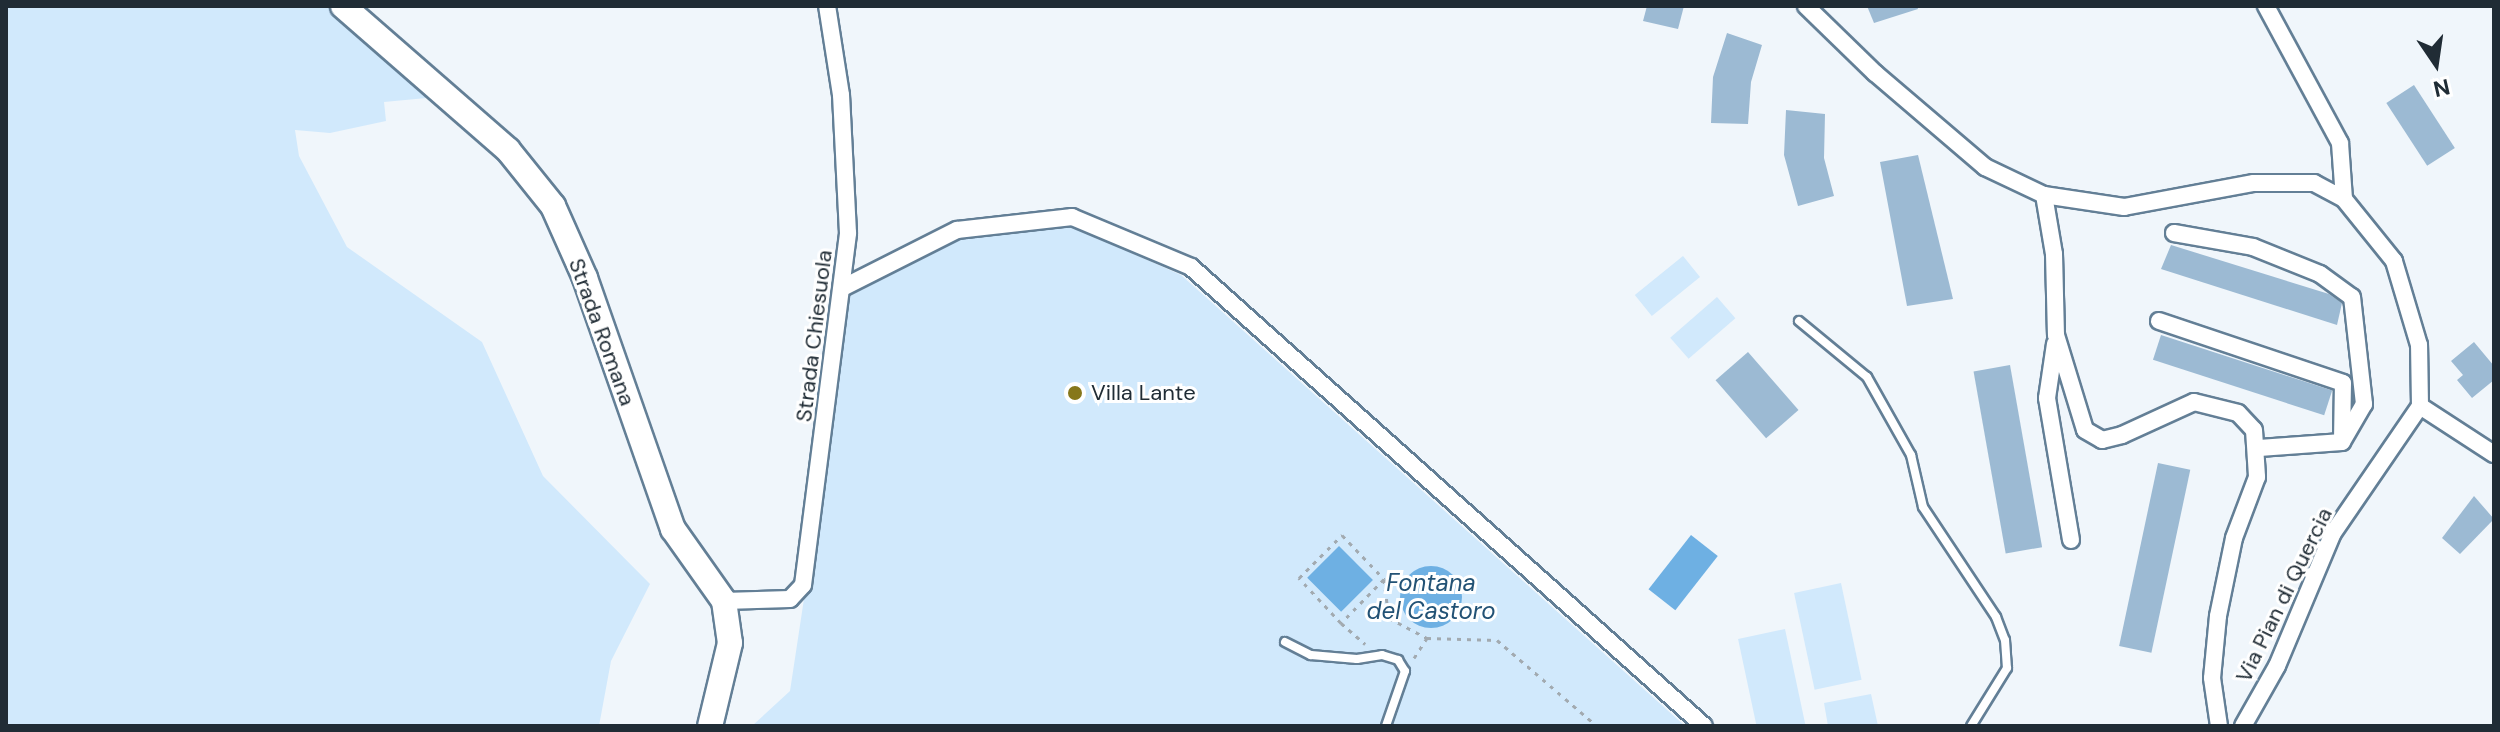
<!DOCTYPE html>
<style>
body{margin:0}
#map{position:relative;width:2500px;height:732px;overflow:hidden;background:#f0f6fb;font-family:"DM Sans",sans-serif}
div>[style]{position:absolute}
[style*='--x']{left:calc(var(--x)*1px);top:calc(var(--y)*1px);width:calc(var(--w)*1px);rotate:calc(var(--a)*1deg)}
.green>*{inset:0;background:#d1e9fc;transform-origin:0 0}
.water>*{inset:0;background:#6eb0e3;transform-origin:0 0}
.round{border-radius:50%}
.building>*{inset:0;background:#9cbad3;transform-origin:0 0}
.path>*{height:3px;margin-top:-1.5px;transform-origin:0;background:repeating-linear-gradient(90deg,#a2aab0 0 4px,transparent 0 10px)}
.roads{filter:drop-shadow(2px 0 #637f96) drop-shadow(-2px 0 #637f96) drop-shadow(0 2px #637f96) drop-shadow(0 -2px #637f96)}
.lane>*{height:8px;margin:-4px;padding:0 4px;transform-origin:4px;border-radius:4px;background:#fff}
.street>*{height:16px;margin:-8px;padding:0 8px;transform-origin:8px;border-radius:8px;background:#fff}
.secondary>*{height:24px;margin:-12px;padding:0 12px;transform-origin:12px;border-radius:12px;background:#fff}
.dots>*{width:22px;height:22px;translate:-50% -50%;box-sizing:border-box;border:4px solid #fff;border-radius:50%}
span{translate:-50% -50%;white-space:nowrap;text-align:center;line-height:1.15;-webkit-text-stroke:6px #fff;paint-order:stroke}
.street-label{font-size:22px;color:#202c35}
.poi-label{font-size:22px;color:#202c35}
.left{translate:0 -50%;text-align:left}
.water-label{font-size:24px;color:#225275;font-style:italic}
.frame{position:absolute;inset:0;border:8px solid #202c35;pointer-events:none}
.north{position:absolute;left:2396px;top:24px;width:80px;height:80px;-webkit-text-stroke:6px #fff;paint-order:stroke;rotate:167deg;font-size:22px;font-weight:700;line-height:32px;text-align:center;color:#202c35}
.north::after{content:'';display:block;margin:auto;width:28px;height:36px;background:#202c35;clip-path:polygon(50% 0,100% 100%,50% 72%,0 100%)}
</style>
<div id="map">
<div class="green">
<i style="clip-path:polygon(6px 6px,330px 6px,437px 97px,384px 102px,386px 121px,330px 133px,295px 130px,299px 156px,347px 247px,482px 342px,543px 476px,650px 584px,611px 661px,599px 726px,6px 726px)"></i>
<i style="clip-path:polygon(1069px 225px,1181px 275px,1685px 726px,752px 726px,790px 691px,850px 296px,960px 236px)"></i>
<i style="left:1683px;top:256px;width:27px;height:62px;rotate:51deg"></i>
<i style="left:1717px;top:297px;width:28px;height:62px;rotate:49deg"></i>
<i style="left:1841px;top:583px;width:99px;height:48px;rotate:78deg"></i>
<i style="left:1785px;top:629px;width:98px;height:48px;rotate:78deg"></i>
<i style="clip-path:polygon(1871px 694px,1878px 726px,1828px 726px,1824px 703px)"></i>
</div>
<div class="water">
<i style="left:1691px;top:535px;width:34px;height:69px;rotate:38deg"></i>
<i style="left:1339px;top:546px;width:48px;height:45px;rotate:45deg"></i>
<i class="round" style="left:1400px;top:566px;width:62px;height:62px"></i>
</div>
<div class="building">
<i style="clip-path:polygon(1647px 6px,1684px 6px,1678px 29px,1643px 21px)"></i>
<i style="clip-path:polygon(1867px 6px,1917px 6px,1918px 9px,1874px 23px)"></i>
<i style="clip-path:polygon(1727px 33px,1762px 45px,1751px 82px,1748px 124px,1711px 123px,1713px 77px)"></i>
<i style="left:2414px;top:85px;width:75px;height:33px;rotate:57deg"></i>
<i style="clip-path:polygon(1786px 110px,1825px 114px,1824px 158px,1834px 196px,1798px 206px,1784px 155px)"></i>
<i style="clip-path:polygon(1918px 155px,1953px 299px,1907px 306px,1880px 162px)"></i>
<i style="clip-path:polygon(2171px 245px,2329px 294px,2342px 303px,2337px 325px,2161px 269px)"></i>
<i style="left:2161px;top:335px;width:180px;height:26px;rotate:18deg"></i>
<i style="clip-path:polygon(2474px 342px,2494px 366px,2494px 380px,2472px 398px,2457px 380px,2463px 375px,2451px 361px)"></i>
<i style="left:1748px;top:352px;width:77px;height:43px;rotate:49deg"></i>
<i style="left:2010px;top:365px;width:185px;height:37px;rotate:80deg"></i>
<i style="left:2158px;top:463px;width:33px;height:187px;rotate:12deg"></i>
<i style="clip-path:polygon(2474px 496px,2494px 519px,2460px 554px,2442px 538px)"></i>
</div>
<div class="path">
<i style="--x:1384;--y:579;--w:62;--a:134.3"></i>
<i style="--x:1341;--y:623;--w:62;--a:-133"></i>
<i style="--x:1299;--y:578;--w:61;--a:-45"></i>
<i style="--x:1342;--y:535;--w:61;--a:46.3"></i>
<i style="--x:1384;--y:579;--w:39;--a:83"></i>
<i style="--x:1389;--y:618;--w:43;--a:27.8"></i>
<i style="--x:1427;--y:638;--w:70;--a:1.6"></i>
<i style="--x:1497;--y:640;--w:132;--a:40.7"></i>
<i style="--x:1341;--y:623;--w:32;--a:41"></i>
<i style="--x:1414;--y:658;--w:24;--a:-57"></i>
</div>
<div class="roads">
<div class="lane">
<i style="--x:1799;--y:321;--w:88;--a:39.5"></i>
<i style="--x:1867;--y:377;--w:90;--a:60.6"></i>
<i style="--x:1911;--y:455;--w:53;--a:77"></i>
<i style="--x:1923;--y:507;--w:132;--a:56.4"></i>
<i style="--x:1996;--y:617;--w:25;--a:69"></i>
<i style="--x:2005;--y:640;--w:28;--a:86"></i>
<i style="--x:2007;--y:668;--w:68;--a:121.8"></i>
<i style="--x:1285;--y:642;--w:29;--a:27"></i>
<i style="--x:1311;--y:655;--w:46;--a:5"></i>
<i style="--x:1357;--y:659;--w:25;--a:-9"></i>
<i style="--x:1382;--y:655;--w:17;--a:17"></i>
<i style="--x:1398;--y:660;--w:13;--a:58"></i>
<i style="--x:1405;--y:671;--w:58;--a:109.1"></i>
</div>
<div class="street">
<i style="--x:1806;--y:6;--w:96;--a:44.2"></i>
<i style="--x:1875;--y:73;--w:145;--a:40.5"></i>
<i style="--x:1985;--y:167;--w:65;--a:25.4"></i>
<i style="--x:2044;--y:195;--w:81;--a:8.5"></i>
<i style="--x:2124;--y:207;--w:132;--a:-10.5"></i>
<i style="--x:2254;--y:183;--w:60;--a:0"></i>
<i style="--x:2314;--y:183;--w:34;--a:28"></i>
<i style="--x:2044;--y:195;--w:60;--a:80.4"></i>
<i style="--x:2054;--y:254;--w:81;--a:88.6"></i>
<i style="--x:2056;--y:335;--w:99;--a:73"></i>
<i style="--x:2085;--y:430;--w:20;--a:30"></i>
<i style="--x:2102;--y:440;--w:21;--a:-14"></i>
<i style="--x:2122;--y:435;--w:79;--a:-24.6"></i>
<i style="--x:2194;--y:402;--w:45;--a:14"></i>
<i style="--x:2238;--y:413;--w:23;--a:47"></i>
<i style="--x:2254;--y:430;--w:47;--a:86.3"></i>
<i style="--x:2257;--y:477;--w:65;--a:110.7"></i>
<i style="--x:2234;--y:538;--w:80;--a:101.6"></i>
<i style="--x:2218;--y:616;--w:62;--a:95.5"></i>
<i style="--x:2212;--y:678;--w:49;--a:81.7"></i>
<i style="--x:2174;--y:233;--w:80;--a:10"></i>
<i style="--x:2253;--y:247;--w:72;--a:21.9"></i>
<i style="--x:2320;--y:274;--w:39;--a:36"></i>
<i style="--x:2352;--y:297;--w:108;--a:83.6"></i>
<i style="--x:2364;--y:404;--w:44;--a:120.1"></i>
<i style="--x:2342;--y:442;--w:83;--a:175.9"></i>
<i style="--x:844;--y:287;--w:127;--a:-26.8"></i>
<i style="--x:957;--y:230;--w:116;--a:-6.4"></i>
<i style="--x:1072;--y:217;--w:129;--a:22.8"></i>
<i style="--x:1191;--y:267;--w:688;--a:41.82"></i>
<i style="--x:2159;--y:321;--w:194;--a:18.6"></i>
<i style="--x:2343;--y:383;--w:56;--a:91"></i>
<i style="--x:2055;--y:344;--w:55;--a:98.4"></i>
<i style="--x:2047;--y:398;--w:144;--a:80.4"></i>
<i style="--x:2420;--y:406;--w:88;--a:33"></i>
<i style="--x:724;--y:601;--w:66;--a:-1.7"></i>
<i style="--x:790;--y:599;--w:19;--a:-47"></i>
<i style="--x:803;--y:585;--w:355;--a:-82.7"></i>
<i style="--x:848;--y:233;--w:138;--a:-92.9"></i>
<i style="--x:841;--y:95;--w:90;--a:-98.9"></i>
<i style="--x:2243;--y:726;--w:69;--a:-60.5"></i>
<i style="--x:2277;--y:666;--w:144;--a:-67.2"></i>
<i style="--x:2333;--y:533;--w:154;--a:-55.6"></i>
<i style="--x:2420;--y:406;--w:61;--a:-90.9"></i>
<i style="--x:2419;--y:345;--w:88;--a:-106.6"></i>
<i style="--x:2394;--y:261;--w:80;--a:-128.9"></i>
<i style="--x:2344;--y:199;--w:56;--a:-94.1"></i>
<i style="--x:2340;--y:143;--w:156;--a:-118.4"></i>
</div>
<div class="secondary">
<i style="--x:343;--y:6;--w:219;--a:41.1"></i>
<i style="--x:508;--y:150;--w:72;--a:51.2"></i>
<i style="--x:553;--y:206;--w:79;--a:66"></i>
<i style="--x:585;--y:278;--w:266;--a:70.7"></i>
<i style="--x:673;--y:529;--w:88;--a:54.7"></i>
<i style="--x:724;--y:601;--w:42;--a:81.9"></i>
<i style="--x:730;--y:643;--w:85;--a:103.5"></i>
</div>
</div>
<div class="dots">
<i style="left:1075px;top:393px;background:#86771b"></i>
</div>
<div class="street-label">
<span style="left:602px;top:332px;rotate:70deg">Strada Romana</span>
<span style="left:814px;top:336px;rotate:-83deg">Strada Chiesuola</span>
<span style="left:2284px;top:595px;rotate:-64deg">Via Pian di Quercia</span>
</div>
<div class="poi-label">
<span class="left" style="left:1091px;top:393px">Villa Lante</span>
</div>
<div class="water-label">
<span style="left:1431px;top:597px">Fontana<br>del Castoro</span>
</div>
<div class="frame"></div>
<div class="north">N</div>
</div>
